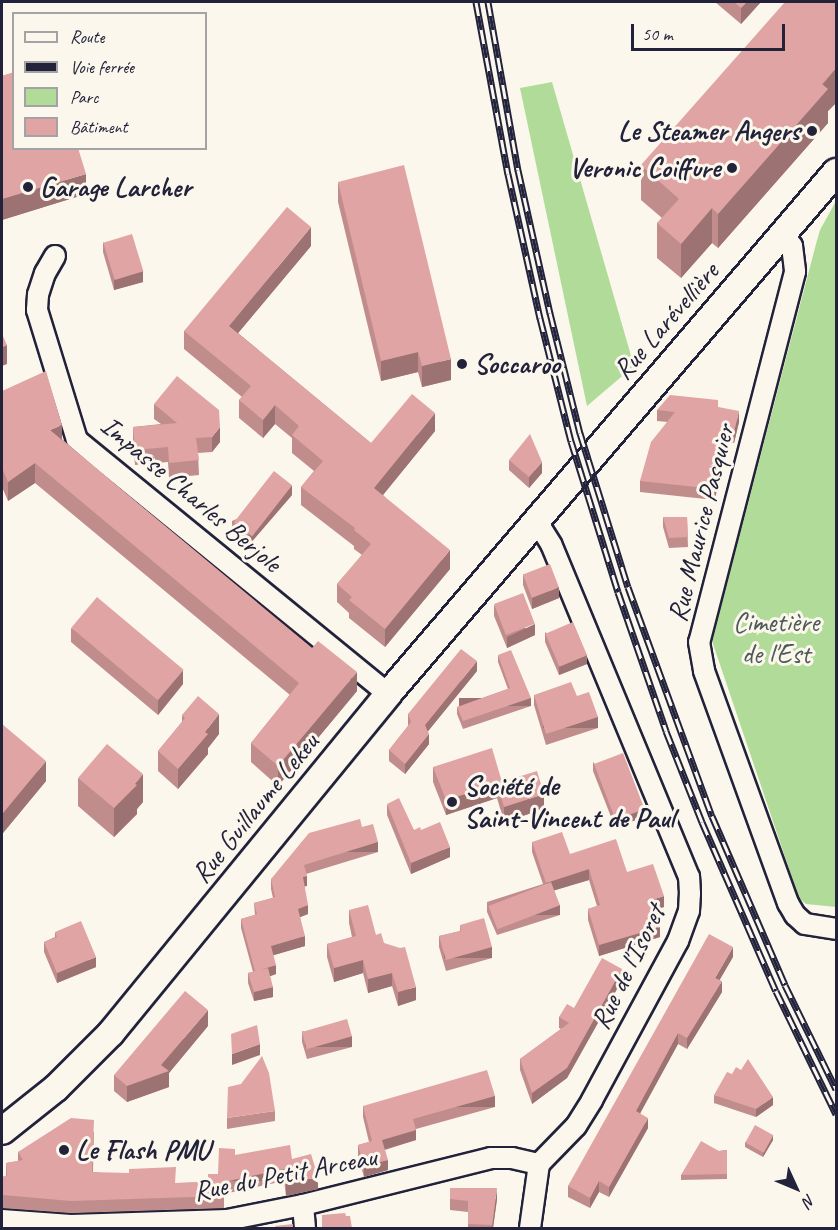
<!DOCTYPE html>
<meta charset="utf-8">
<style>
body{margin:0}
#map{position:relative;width:838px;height:1230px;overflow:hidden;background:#fbf7ec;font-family:Caveat,sans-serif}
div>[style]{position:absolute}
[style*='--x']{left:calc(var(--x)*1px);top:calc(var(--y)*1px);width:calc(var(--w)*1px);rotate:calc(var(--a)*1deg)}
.green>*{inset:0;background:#b0db99}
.roads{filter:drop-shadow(2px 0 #22223b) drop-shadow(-2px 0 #22223b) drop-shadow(0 2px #22223b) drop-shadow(0 -2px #22223b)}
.minor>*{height:20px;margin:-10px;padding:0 10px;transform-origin:10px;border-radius:10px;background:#fbf7ec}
.tertiary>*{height:26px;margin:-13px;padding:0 13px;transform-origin:13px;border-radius:13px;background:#fbf7ec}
.rail>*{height:7px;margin-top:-3.5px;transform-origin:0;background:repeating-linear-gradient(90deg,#fbf7ec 0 14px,#22223b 0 28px);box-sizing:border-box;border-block:2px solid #22223b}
.wall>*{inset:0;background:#c08d8c}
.shaded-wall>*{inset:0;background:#9c7372;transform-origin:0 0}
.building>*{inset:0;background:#dfa4a3;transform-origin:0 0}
.dots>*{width:16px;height:16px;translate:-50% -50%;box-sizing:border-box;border:3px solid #fbf7ec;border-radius:50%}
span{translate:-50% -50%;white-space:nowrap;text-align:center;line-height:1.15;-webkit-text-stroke:6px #fbf7ec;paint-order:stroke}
.poi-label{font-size:28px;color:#22223b;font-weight:700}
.right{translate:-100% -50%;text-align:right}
.left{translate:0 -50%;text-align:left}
.street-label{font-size:28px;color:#22223b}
.park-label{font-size:28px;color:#4d5a57}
.frame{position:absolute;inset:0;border:3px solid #22223b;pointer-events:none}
.legend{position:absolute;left:12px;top:12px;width:195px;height:138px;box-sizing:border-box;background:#fbf7ec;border:2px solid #a4a2a5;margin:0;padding:8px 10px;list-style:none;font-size:18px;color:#22223b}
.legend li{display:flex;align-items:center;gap:12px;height:30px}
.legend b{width:30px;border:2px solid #a4a2a5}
.north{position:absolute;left:766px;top:1158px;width:60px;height:60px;-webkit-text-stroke:4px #fbf7ec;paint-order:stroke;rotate:134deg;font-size:16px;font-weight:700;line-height:24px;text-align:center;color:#22223b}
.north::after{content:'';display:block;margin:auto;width:21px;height:27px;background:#22223b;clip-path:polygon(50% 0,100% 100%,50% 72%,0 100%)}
.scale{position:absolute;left:631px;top:24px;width:154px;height:27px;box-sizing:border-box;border:3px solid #22223b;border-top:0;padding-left:8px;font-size:18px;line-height:21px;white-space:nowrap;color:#22223b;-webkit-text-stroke:4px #fbf7ec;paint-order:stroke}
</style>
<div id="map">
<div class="green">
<i style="clip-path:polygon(552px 82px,634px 366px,587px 406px,520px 88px)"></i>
<i style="clip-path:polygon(836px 201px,836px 907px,806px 904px,799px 898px,712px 641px,816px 244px,820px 230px)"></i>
</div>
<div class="roads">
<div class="minor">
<i style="--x:783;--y:234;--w:15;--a:53"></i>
<i style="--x:792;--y:246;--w:26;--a:83"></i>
<i style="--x:795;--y:272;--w:382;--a:104.5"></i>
<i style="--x:699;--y:642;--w:29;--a:80"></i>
<i style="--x:704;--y:671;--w:247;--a:70.1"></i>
<i style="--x:788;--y:903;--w:14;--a:60"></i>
<i style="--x:795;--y:915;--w:13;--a:42"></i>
<i style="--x:805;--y:924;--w:31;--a:9"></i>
<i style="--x:55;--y:256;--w:20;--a:120"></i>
<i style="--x:45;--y:273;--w:23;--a:108"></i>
<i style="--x:38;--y:295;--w:15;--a:94"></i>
<i style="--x:37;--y:310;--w:136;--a:72.9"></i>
<i style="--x:77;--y:440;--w:402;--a:39.2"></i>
<i style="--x:303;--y:1205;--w:23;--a:85"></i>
<i style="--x:2;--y:1220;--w:69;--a:4.1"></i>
<i style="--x:71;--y:1225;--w:156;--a:-1.8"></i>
<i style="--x:227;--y:1220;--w:77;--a:-11.2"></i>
<i style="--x:303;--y:1205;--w:194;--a:-14"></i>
<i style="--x:491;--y:1158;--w:21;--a:0"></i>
<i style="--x:512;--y:1158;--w:28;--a:13"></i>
<i style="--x:530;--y:1228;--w:65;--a:-82"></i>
<i style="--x:539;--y:1164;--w:53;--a:-45.8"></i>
<i style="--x:576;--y:1126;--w:31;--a:-58"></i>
<i style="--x:592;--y:1100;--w:181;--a:-61.6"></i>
<i style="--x:678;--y:941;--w:32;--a:-70"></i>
<i style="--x:689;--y:911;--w:17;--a:-87"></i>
<i style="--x:690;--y:894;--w:17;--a:-93"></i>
<i style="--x:689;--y:877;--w:360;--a:-112.5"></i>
<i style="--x:551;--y:544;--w:28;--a:-122"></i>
</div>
<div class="tertiary">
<i style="--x:2;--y:1131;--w:69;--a:-38.5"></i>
<i style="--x:56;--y:1088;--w:78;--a:-45"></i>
<i style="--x:111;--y:1033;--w:438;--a:-50.7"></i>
<i style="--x:388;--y:694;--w:688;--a:-49.36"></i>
</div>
</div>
<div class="rail">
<i style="--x:476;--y:2;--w:175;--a:79.5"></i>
<i style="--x:508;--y:174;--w:148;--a:77.5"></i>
<i style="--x:540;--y:318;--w:127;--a:75.9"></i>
<i style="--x:571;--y:441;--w:158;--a:72.7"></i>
<i style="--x:618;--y:592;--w:147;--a:70.9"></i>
<i style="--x:666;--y:731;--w:98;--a:68.4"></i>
<i style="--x:702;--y:822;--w:184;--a:66.4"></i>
<i style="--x:776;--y:991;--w:137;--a:64"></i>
<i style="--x:488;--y:2;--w:171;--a:79.9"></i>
<i style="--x:518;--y:170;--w:147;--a:77.4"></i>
<i style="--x:550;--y:313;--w:124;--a:76"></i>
<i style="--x:580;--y:433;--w:161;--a:72.7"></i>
<i style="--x:628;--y:587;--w:244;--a:69.9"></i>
<i style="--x:712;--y:816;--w:184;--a:66.6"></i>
<i style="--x:785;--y:985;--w:116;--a:63.9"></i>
</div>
<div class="wall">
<i style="clip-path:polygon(715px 2px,760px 2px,760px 3px,741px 24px)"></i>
<i style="clip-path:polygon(837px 2px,837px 102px,828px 111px,828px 123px,718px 248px,712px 243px,681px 278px,657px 258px,657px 223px,662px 218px,641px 200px,641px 165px)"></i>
<i style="clip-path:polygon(12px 56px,14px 56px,14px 148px,86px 194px,2px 220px,2px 76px,12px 73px)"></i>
<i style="clip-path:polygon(338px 182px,451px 380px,422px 387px,418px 372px,381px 381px,338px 202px)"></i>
<i style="clip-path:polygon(103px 242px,143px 282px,114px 290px,103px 252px)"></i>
<i style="clip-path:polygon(311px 246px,238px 333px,371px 443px,435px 431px,383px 495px,450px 569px,385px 647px,349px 618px,349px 613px,337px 602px,337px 584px,362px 555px,354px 549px,354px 546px,301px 505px,301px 487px,314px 471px,292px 453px,292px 438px,275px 424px,263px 438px,239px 418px,239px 400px,242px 397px,184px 349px,184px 331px)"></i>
<i style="clip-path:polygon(2px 391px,62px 439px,357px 691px,278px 786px,251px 762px,251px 743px,290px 695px,35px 483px,8px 501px,2px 487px)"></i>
<i style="clip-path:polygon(154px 404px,220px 442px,212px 452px,198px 453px,199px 475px,169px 478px,168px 462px,135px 465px,133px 442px,133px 427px,161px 424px,154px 419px)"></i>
<i style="clip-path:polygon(718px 407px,739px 422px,734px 443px,729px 442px,725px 461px,722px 461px,715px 500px,640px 492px,640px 481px,668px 422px,657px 421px,657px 410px)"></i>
<i style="clip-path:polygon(509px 460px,542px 473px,529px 488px,509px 470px)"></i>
<i style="clip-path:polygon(292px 495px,248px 546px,232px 532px,232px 521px)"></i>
<i style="clip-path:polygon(663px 517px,687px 517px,688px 547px,669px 548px,663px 527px)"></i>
<i style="clip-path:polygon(523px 574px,559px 598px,532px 609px,523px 585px)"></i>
<i style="clip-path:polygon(494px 605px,535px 635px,507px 648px,494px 616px)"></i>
<i style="clip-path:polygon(71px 628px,183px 684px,158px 715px,71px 642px)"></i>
<i style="clip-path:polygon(545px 632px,587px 664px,559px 675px,545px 642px)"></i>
<i style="clip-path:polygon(498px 655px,531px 706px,463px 729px,457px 714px,457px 707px,508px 689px,498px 662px)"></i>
<i style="clip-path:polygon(477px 671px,428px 731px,429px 744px,405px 774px,389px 761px,389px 750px,408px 726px,408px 714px)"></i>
<i style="clip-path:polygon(534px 695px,577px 696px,598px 728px,546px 745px,534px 705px)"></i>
<i style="clip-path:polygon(182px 715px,219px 734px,208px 748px,208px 754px,178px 789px,158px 771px,158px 751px,182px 722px)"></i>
<i style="clip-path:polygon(2px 724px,46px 781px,3px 833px,2px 833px)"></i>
<i style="clip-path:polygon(593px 762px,645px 817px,615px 827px,593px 771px)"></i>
<i style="clip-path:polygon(433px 767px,502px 782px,544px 809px,504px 822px,497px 798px,446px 815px,433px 782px)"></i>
<i style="clip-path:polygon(78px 778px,143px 802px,137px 809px,137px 814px,114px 837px,78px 806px)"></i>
<i style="clip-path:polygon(387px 804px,414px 830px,421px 830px,450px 857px,411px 874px,387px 815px)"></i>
<i style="clip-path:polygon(362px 827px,378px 852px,306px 874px,307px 886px,304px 886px,308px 914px,300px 917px,305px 946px,273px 955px,276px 974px,270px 976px,273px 997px,254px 1001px,248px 983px,248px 973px,253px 972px,241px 928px,241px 919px,255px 915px,254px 903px,273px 898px,271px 889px,271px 879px)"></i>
<i style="clip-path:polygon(532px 842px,627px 872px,664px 907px,654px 910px,660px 937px,599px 956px,588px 920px,588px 909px,597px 906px,589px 880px,554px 890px,560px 915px,497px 935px,487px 912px,487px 902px,543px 884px,532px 852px)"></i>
<i style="clip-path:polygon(349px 910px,384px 943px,416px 1000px,398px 1006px,392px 986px,368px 993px,363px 973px,334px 982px,327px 957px,327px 944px,352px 937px,349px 923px)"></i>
<i style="clip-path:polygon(460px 925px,492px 958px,446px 971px,439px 947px,439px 936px,460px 931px)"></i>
<i style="clip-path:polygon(55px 932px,96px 967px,57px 983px,44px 952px,44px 942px,55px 937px)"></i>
<i style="clip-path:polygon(733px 957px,719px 980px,722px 992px,687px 1049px,678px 1044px,640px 1113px,648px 1128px,609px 1197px,599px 1192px,590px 1208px,568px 1197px,568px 1186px)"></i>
<i style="clip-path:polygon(622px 980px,567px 1078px,532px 1104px,520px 1070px,520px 1059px,561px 1029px,559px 1028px,559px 1017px)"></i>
<i style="clip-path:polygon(208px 1026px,169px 1073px,169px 1087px,127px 1102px,114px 1091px,114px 1075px)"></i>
<i style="clip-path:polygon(302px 1031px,352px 1047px,307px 1059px,302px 1042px)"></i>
<i style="clip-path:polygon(714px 1095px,773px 1105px,756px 1117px,714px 1103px)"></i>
<i style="clip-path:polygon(363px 1106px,495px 1107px,416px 1129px,416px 1140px,385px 1150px,388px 1170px,364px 1177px,358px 1156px,358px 1145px,369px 1142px,363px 1117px)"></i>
<i style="clip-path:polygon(275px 1111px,275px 1121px,227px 1129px,227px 1118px)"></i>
<i style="clip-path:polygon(94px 1132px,93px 1172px,176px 1183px,208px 1182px,218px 1174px,235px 1155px,292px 1159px,318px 1189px,286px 1196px,284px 1181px,224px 1194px,224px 1208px,71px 1213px,2px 1208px,2px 1177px,6px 1176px,6px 1163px,18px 1161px,18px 1152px)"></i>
<i style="clip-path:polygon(773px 1140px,763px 1157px,745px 1147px,745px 1142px)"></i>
<i style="clip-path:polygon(727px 1150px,727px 1179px,681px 1180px,681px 1175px,719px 1151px)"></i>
<i style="clip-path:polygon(450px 1199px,497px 1199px,493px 1228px,468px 1228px,468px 1212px,450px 1210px)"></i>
</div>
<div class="shaded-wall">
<i style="clip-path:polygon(747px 2px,760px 2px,760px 3px,741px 24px,741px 8px)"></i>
<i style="clip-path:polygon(837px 67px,837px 102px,828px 111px,828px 123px,718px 248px,718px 214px)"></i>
<i style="clip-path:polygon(86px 174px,86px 194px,2px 220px,2px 199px)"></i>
<i style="clip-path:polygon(712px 208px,712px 243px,681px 278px,681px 244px)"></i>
<i style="clip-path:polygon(311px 227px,311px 246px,229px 344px,229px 326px)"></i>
<i style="clip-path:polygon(143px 271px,143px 282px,114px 290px,114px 279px)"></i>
<i style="clip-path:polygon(7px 345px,7px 364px,2px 366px,2px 347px)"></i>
<i style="clip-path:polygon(418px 352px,418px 372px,381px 381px,381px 361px)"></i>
<i style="clip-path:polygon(451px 359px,451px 380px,422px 387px,422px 366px)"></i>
<i style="clip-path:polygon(275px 405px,275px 424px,263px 438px,263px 420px)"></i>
<i style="clip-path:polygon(739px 411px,739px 422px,734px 443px,734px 432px)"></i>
<i style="clip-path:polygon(435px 413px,435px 431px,374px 506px,374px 488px)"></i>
<i style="clip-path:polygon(62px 425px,62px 444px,50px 430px)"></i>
<i style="clip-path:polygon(220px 427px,220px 442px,212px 452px,212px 437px)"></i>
<i style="clip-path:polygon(729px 431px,729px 442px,725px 461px,725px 450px)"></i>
<i style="clip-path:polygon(722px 450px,722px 461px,715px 500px,715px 489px)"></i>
<i style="clip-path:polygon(542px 462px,542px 473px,529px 488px,529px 477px)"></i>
<i style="clip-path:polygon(35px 463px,35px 483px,8px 501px,8px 482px)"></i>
<i style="clip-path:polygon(292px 485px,292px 495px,248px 546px,248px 535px)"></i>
<i style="clip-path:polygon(450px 550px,450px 569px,385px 647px,385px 629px)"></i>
<i style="clip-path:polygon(559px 587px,559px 598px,532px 609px,532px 598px)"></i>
<i style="clip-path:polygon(535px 624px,535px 635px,507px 648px,507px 637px)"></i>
<i style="clip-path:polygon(587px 655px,587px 664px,559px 675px,559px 665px)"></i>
<i style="clip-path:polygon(477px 661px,477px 671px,425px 735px,425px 725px)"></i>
<i style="clip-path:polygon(183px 670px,183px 684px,158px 715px,158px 700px)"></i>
<i style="clip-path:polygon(357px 672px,357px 691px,278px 786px,278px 766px)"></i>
<i style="left:531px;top:698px;width:8px;height:72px;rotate:90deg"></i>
<i style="clip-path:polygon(219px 714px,219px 734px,208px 748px,208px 754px,178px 789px,178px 769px,205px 732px)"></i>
<i style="left:598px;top:717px;width:11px;height:55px;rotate:90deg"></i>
<i style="clip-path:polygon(429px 734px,429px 744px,405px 774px,405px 764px)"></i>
<i style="clip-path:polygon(46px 761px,46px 781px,3px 833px,3px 813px)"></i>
<i style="clip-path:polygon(143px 774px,143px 802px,137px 809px,137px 814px,114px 837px,114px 808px)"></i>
<i style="clip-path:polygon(497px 784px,497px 798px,446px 815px,446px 800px)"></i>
<i style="clip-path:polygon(544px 794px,544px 809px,504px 822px,504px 807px)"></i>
<i style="clip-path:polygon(645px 809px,645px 817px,615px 827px,615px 819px)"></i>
<i style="left:378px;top:842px;width:10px;height:77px;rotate:90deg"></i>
<i style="clip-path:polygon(450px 847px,450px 857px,411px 874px,411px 863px)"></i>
<i style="clip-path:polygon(589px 869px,589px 880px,546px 893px,546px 883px)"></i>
<i style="clip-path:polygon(307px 876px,307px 886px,303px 887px,303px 877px)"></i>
<i style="clip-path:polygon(664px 896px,664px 907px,651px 911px,651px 900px)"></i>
<i style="clip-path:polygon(308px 905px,308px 914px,298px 918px,298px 909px)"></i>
<i style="left:560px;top:905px;width:10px;height:66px;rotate:90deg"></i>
<i style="clip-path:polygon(660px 927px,660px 937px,599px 956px,599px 945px)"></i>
<i style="clip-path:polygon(305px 936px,305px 946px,271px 956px,271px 946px)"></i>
<i style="left:492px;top:947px;width:11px;height:48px;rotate:90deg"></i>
<i style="clip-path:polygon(733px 947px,733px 957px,715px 988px,715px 978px)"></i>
<i style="clip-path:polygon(96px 957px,96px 967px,57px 983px,57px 973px)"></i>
<i style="clip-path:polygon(363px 960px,363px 973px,334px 982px,334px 968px)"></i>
<i style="clip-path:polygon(276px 965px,276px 974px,260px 980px,260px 970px)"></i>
<i style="clip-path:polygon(622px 969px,622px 980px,567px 1078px,532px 1104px,532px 1093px)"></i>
<i style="clip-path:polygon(392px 973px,392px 986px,368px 993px,368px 979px)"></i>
<i style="clip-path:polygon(722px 981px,722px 992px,687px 1049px,687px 1038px)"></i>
<i style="clip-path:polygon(273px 987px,273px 997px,254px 1001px,254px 992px)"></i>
<i style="clip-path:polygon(416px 987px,416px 1000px,398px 1006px,398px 992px)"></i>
<i style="clip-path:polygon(208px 1010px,208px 1026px,169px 1073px,169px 1087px,127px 1102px,127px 1086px,161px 1065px)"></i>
<i style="clip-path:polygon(678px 1033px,678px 1044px,636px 1121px,636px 1111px)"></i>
<i style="left:352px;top:1036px;width:11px;height:47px;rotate:90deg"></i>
<i style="clip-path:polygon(260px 1044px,260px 1055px,232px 1065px,232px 1054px)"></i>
<i style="left:495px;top:1096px;width:11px;height:85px;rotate:90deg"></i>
<i style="clip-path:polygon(773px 1097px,773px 1105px,756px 1117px,756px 1109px)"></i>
<i style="clip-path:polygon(648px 1118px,648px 1128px,609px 1197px,609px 1187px)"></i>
<i style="clip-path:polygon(416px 1130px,416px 1140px,382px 1150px,382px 1140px)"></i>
<i style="clip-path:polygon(773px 1135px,773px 1140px,763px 1157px,763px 1151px)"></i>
<i style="clip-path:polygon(388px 1160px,388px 1170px,364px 1177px,364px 1166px)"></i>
<i style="left:284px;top:1169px;width:12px;height:61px;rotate:90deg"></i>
<i style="clip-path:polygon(318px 1177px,318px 1189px,286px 1196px,286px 1184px)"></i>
<i style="clip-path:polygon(599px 1181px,599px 1192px,590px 1208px,590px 1198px)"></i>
<i style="clip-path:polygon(497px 1188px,497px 1199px,493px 1228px,492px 1228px)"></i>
</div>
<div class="building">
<i style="clip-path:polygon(734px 2px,747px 2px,741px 8px)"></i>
<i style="clip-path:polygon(785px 2px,837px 2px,837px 67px,822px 84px,828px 89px,718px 214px,712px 208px,681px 244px,657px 223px,679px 199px,641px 165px)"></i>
<i style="clip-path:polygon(14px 72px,14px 148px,78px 148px,86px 174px,2px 199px,2px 76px)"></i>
<i style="clip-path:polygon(404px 165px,451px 359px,422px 366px,418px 352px,381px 361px,338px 182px)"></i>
<i style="clip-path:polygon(287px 207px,311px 227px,229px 326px,371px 443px,412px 394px,435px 413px,374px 488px,450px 550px,385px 629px,349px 600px,352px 597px,337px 584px,371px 544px,354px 530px,355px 528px,301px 487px,323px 461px,292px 435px,299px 426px,275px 405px,263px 420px,239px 400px,251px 386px,184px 331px)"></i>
<i style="left:132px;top:234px;width:39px;height:30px;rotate:73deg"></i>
<i style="clip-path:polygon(2px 334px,7px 345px,2px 347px)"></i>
<i style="clip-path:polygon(46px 371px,62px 425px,50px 430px,312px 648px,318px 641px,357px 672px,278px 766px,251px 743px,299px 683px,35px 463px,8px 482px,2px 468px,2px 391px)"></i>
<i style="clip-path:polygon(177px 376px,219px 410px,220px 427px,212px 437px,196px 438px,199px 460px,169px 463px,168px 447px,135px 450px,133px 427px,177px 423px,154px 404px)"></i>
<i style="clip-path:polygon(670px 395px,718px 400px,718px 407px,739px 411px,734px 432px,729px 431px,725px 450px,722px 450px,715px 489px,640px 481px,651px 442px,675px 412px,657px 410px)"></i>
<i style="clip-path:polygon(530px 434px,542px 462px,529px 477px,509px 460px)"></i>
<i style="left:274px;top:471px;width:23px;height:65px;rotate:38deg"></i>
<i style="clip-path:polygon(663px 517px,687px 517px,688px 537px,669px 538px)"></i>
<i style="left:550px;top:564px;width:25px;height:29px;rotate:69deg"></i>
<i style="left:523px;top:593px;width:33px;height:31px;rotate:69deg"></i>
<i style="left:97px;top:597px;width:113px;height:40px;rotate:40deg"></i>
<i style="left:573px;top:622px;width:36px;height:30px;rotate:67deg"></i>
<i style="clip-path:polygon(461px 649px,477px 661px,425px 725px,429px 734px,405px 764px,389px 750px,411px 722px,408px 714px)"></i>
<i style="clip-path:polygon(511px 650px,531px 698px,463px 721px,457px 707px,510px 688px,498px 655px)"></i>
<i style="clip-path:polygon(571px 682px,577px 696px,589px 692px,598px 717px,546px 734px,534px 695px)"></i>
<i style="clip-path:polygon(198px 696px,219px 714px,205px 732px,208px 734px,178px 769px,158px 751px,185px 718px,182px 715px)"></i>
<i style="clip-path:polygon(2px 724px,46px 761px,3px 813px,2px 812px)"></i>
<i style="clip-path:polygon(107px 744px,143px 774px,135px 784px,137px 785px,114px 808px,78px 778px)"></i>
<i style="clip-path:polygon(492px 748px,502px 782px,537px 771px,544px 794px,504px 807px,497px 784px,446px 800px,433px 767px)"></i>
<i style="left:623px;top:753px;width:60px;height:31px;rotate:69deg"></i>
<i style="clip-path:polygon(399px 798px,414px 830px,420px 827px,421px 830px,440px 822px,450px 847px,411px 863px,387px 804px)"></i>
<i style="clip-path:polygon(360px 819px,362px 827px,373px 824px,378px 842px,304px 865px,307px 876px,303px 877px,308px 905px,298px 909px,305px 936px,271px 946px,276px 965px,260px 970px,268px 968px,273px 987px,254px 992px,248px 973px,255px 971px,241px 919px,257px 914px,254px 903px,275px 897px,271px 879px,309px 833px)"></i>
<i style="clip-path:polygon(562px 832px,570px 854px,616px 839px,627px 872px,653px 864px,664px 896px,651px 900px,660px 927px,599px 945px,588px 909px,600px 905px,589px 869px,546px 883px,532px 842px)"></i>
<i style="left:551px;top:882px;width:25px;height:67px;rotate:69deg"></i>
<i style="clip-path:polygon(368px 905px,376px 935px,381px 933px,384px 943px,400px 948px,405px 947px,416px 987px,398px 992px,392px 973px,368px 979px,363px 960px,334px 968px,327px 944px,356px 936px,349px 910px)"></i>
<i style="clip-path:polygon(484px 918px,492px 947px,446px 960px,439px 936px,461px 931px,460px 925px)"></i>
<i style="clip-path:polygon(81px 921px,96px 957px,57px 973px,44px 942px,57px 937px,55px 932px)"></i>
<i style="clip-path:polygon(709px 934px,733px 947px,715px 978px,722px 981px,687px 1038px,678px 1033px,636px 1111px,648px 1118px,609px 1187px,599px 1181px,590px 1198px,568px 1186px)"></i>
<i style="clip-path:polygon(602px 958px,622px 969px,567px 1068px,532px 1093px,520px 1059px,569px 1023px,559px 1017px,567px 1004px,574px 1008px)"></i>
<i style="clip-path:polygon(185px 991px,208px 1010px,161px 1065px,169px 1071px,127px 1086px,114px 1075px)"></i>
<i style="left:347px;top:1019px;width:18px;height:47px;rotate:74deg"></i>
<i style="clip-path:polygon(257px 1025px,260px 1044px,232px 1054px,231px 1034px)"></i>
<i style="clip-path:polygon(262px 1056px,269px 1073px,275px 1111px,227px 1118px,228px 1087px,241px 1084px)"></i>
<i style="clip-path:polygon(748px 1059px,773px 1097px,756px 1109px,714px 1095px,727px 1072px,732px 1074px,736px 1067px,741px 1070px)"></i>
<i style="clip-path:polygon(487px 1070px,495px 1096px,413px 1119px,416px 1130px,382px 1140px,388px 1160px,364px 1166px,358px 1145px,372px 1141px,363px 1106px)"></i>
<i style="clip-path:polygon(71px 1118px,94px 1120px,92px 1172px,129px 1173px,129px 1169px,176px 1167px,175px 1183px,208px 1182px,208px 1174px,218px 1174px,219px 1148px,235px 1149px,235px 1155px,290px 1145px,292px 1159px,311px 1154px,318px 1177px,286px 1184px,284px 1169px,224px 1182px,224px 1196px,71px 1201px,2px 1195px,2px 1177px,7px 1176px,6px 1163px,23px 1160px,18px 1152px)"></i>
<i style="left:755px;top:1125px;width:21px;height:20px;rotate:29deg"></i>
<i style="clip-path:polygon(701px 1141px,719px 1151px,727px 1150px,727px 1174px,681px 1175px)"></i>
<i style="clip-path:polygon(450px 1188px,497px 1188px,492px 1225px,468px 1224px,468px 1201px,450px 1199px)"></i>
<i style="clip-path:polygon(345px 1213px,346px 1216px,350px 1216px,352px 1228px,322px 1228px,322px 1215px)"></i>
<i style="clip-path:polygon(293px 1224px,293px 1228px,276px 1228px,275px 1226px)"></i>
<i style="clip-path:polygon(612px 1227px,612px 1228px,589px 1228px)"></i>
</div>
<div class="dots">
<i style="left:812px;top:131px;background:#22223b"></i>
<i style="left:732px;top:168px;background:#22223b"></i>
<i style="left:28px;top:187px;background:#22223b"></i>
<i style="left:462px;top:364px;background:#22223b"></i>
<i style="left:452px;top:802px;background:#22223b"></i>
<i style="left:64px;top:1150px;background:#22223b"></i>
</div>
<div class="poi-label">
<span class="right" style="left:800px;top:131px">Le Steamer Angers</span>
<span class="right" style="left:720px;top:168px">Veronic Coiffure</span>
<span class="left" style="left:40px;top:187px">Garage Larcher</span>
<span class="left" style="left:474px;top:364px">Soccaroo</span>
<span class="left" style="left:464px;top:802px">Société de<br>Saint-Vincent de Paul</span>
<span class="left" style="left:76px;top:1150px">Le Flash PMU</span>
</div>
<div class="street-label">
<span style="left:666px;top:321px;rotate:-49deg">Rue Larévellière</span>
<span style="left:191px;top:494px;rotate:40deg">Impasse Charles Berjole</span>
<span style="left:701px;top:523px;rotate:-76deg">Rue Maurice Pasquier</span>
<span style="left:255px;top:808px;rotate:-51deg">Rue Guillaume Lekeu</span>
<span style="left:628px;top:967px;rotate:-64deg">Rue de l'Isoret</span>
<span style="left:285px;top:1174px;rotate:-11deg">Rue du Petit Arceau</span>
</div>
<div class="park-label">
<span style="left:776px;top:638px">Cimetière<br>de l'Est</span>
</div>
<div class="frame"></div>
<ul class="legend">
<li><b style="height:8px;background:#fbf7ec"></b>Route</li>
<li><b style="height:8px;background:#22223b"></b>Voie ferrée</li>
<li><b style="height:16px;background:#b0db99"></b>Parc</li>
<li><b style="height:16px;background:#dfa4a3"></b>Bâtiment</li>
</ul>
<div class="north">N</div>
<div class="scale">50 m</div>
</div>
